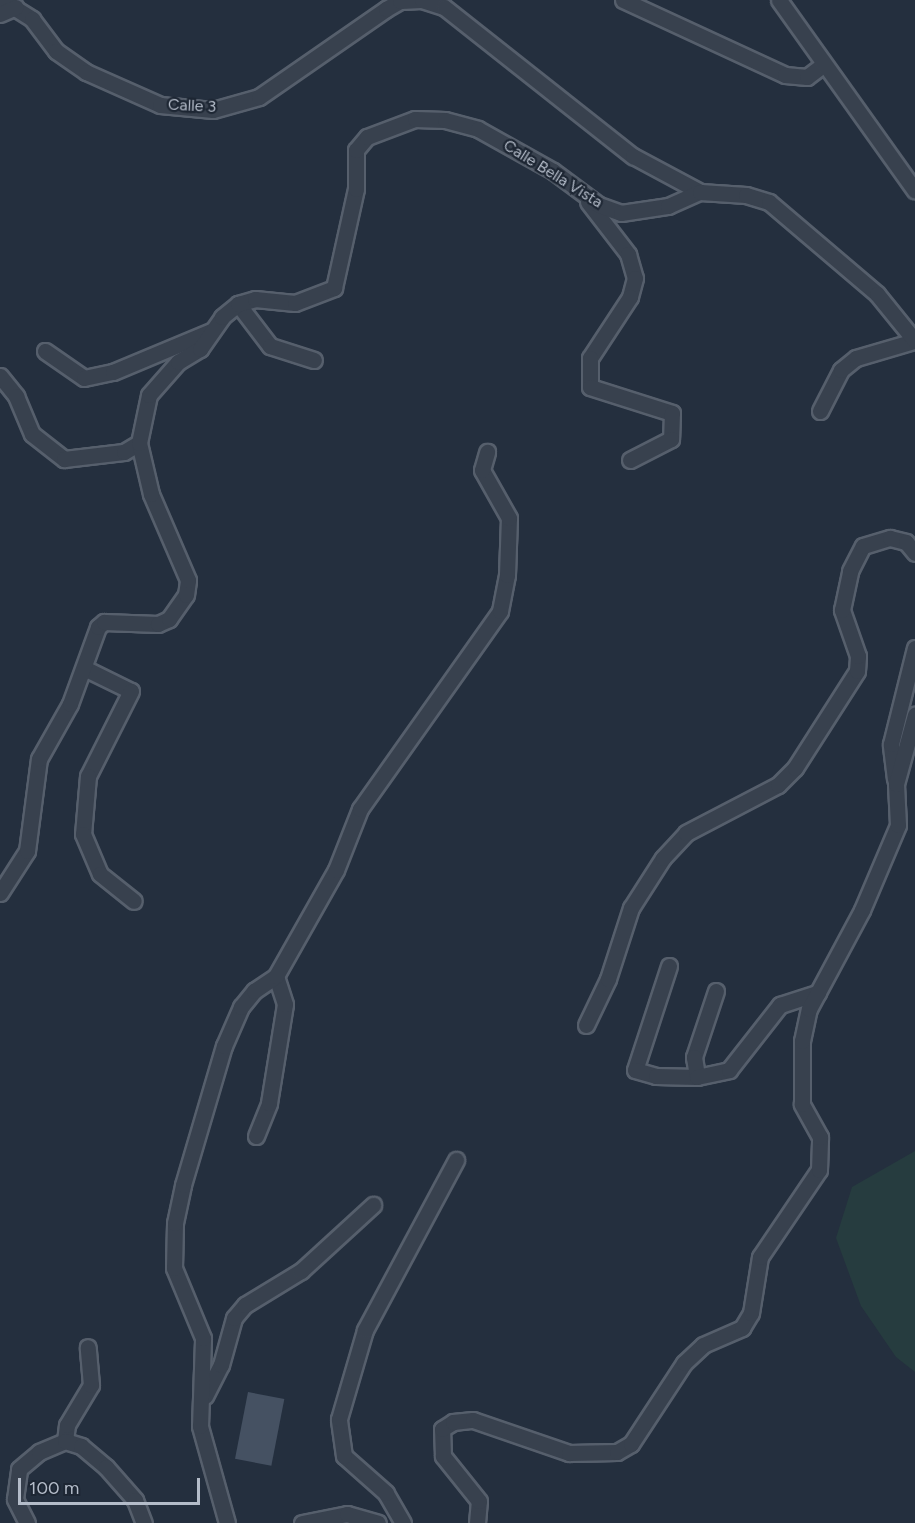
<!DOCTYPE html>
<style>
body{margin:0}
#map{position:relative;width:915px;height:1523px;overflow:hidden;background:#242f3e;font-family:Figtree,sans-serif}
div>[style]{position:absolute}
[style*='--x']{left:calc(var(--x)*1px);top:calc(var(--y)*1px);width:calc(var(--w)*1px);rotate:calc(var(--a)*1deg)}
.green>*{inset:0;background:#263c3f}
.building>*{inset:0;background:#455162;transform-origin:0 0}
.roads{filter:drop-shadow(2px 0 #565f6c) drop-shadow(-2px 0 #565f6c) drop-shadow(0 2px #565f6c) drop-shadow(0 -2px #565f6c)}
.minor>*{height:15px;margin:-7.5px;padding:0 7.5px;transform-origin:7.5px;border-radius:7.5px;background:#38414e}
span{translate:-50% -50%;white-space:nowrap;text-align:center;line-height:1.15;-webkit-text-stroke:4.5px #1d2633;paint-order:stroke}
.street-label{font-size:16px;color:#b4bcc9}
.scale{position:absolute;left:18px;top:1478px;width:182px;height:27px;box-sizing:border-box;border:3px solid #b4bcc9;border-top:0;padding-left:8px;font-size:18px;line-height:21px;white-space:nowrap;color:#b4bcc9;-webkit-text-stroke:4px #1d2633;paint-order:stroke}
</style>
<div id="map">
<div class="green">
<i style="clip-path:polygon(915px 1151px,915px 1372px,896px 1357px,861px 1306px,836px 1238px,852px 1187px)"></i>
</div>
<div class="building">
<i style="left:248px;top:1392px;width:37px;height:68px;rotate:11deg"></i>
</div>
<div class="roads">
<div class="minor">
<i style="--x:2;--y:0;--w:36;--a:32"></i>
<i style="--x:32;--y:19;--w:40;--a:53"></i>
<i style="--x:56;--y:51;--w:37;--a:35"></i>
<i style="--x:86;--y:72;--w:81;--a:24"></i>
<i style="--x:160;--y:105;--w:53;--a:5.4"></i>
<i style="--x:213;--y:110;--w:48;--a:-15.8"></i>
<i style="--x:259;--y:97;--w:155;--a:-34.7"></i>
<i style="--x:386;--y:9;--w:16;--a:-30"></i>
<i style="--x:400;--y:1;--w:21;--a:-3"></i>
<i style="--x:422;--y:0;--w:23;--a:18"></i>
<i style="--x:444;--y:7;--w:241;--a:38.3"></i>
<i style="--x:633;--y:156;--w:76;--a:28.2"></i>
<i style="--x:623;--y:0;--w:179;--a:24.8"></i>
<i style="--x:785;--y:75;--w:22;--a:5"></i>
<i style="--x:807;--y:77;--w:21;--a:-37"></i>
<i style="--x:779;--y:0;--w:234;--a:54.5"></i>
<i style="--x:0;--y:14;--w:17;--a:-24"></i>
<i style="--x:588;--y:202;--w:66;--a:52.4"></i>
<i style="--x:628;--y:254;--w:25;--a:74"></i>
<i style="--x:635;--y:278;--w:20;--a:105"></i>
<i style="--x:630;--y:297;--w:73;--a:123.3"></i>
<i style="--x:590;--y:358;--w:29;--a:90"></i>
<i style="--x:590;--y:387;--w:86;--a:17.6"></i>
<i style="--x:672;--y:413;--w:26;--a:92"></i>
<i style="--x:671;--y:439;--w:46;--a:152.9"></i>
<i style="--x:238;--y:304;--w:53;--a:52.7"></i>
<i style="--x:270;--y:346;--w:46;--a:17.7"></i>
<i style="--x:45;--y:351;--w:47;--a:34.7"></i>
<i style="--x:84;--y:378;--w:30;--a:-12"></i>
<i style="--x:113;--y:372;--w:106;--a:-22.7"></i>
<i style="--x:0;--y:376;--w:26;--a:51"></i>
<i style="--x:16;--y:396;--w:41;--a:67.2"></i>
<i style="--x:32;--y:434;--w:41;--a:38"></i>
<i style="--x:64;--y:459;--w:60;--a:-6.7"></i>
<i style="--x:124;--y:452;--w:17;--a:-31"></i>
<i style="--x:820;--y:411;--w:46;--a:-62.9"></i>
<i style="--x:841;--y:370;--w:19;--a:-39"></i>
<i style="--x:856;--y:358;--w:60;--a:-16.3"></i>
<i style="--x:84;--y:668;--w:52;--a:26.1"></i>
<i style="--x:131;--y:691;--w:95;--a:116.8"></i>
<i style="--x:88;--y:776;--w:58;--a:94.9"></i>
<i style="--x:83;--y:834;--w:43;--a:67"></i>
<i style="--x:100;--y:874;--w:43;--a:38.5"></i>
<i style="--x:895;--y:779;--w:35;--a:-97"></i>
<i style="--x:891;--y:744;--w:99;--a:-76"></i>
<i style="--x:0;--y:893;--w:50;--a:-57.3"></i>
<i style="--x:27;--y:851;--w:93;--a:-82.6"></i>
<i style="--x:39;--y:759;--w:63;--a:-60.6"></i>
<i style="--x:70;--y:704;--w:82;--a:-70"></i>
<i style="--x:98;--y:627;--w:8;--a:-40"></i>
<i style="--x:104;--y:622;--w:54;--a:2.1"></i>
<i style="--x:158;--y:624;--w:12;--a:-24"></i>
<i style="--x:169;--y:619;--w:29;--a:-55"></i>
<i style="--x:186;--y:595;--w:15;--a:-82"></i>
<i style="--x:188;--y:580;--w:94;--a:-113.3"></i>
<i style="--x:151;--y:494;--w:52;--a:-103.2"></i>
<i style="--x:139;--y:443;--w:49;--a:-78.2"></i>
<i style="--x:149;--y:395;--w:44;--a:-48.7"></i>
<i style="--x:178;--y:362;--w:26;--a:-31"></i>
<i style="--x:200;--y:349;--w:39;--a:-55"></i>
<i style="--x:222;--y:317;--w:21;--a:-39"></i>
<i style="--x:238;--y:304;--w:18;--a:-16"></i>
<i style="--x:255;--y:299;--w:40;--a:5.7"></i>
<i style="--x:295;--y:303;--w:42;--a:-21"></i>
<i style="--x:334;--y:288;--w:101;--a:-77.5"></i>
<i style="--x:356;--y:189;--w:39;--a:-90"></i>
<i style="--x:356;--y:150;--w:17;--a:-50"></i>
<i style="--x:367;--y:137;--w:51;--a:-20.6"></i>
<i style="--x:415;--y:119;--w:30;--a:2"></i>
<i style="--x:445;--y:120;--w:34;--a:15"></i>
<i style="--x:478;--y:129;--w:86;--a:29.2"></i>
<i style="--x:553;--y:171;--w:57;--a:36.5"></i>
<i style="--x:599;--y:205;--w:23;--a:20"></i>
<i style="--x:621;--y:213;--w:48;--a:-8.5"></i>
<i style="--x:668;--y:206;--w:35;--a:-24"></i>
<i style="--x:700;--y:192;--w:46;--a:3.7"></i>
<i style="--x:746;--y:195;--w:24;--a:17"></i>
<i style="--x:769;--y:202;--w:142;--a:40.4"></i>
<i style="--x:877;--y:294;--w:60;--a:51"></i>
<i style="--x:669;--y:966;--w:109;--a:108.1"></i>
<i style="--x:635;--y:1070;--w:22;--a:16"></i>
<i style="--x:656;--y:1076;--w:41;--a:1.4"></i>
<i style="--x:716;--y:991;--w:70;--a:108.4"></i>
<i style="--x:694;--y:1057;--w:20;--a:81"></i>
<i style="--x:697;--y:1077;--w:33;--a:-12"></i>
<i style="--x:729;--y:1070;--w:83;--a:-51.9"></i>
<i style="--x:780;--y:1005;--w:40;--a:-18"></i>
<i style="--x:586;--y:1025;--w:51;--a:-64.4"></i>
<i style="--x:608;--y:979;--w:75;--a:-72.1"></i>
<i style="--x:631;--y:908;--w:59;--a:-57.4"></i>
<i style="--x:663;--y:858;--w:34;--a:-47"></i>
<i style="--x:686;--y:833;--w:104;--a:-27.6"></i>
<i style="--x:778;--y:785;--w:24;--a:-45"></i>
<i style="--x:795;--y:768;--w:115;--a:-57.4"></i>
<i style="--x:857;--y:671;--w:15;--a:-86"></i>
<i style="--x:858;--y:656;--w:49;--a:-109.2"></i>
<i style="--x:842;--y:610;--w:40;--a:-78"></i>
<i style="--x:850;--y:571;--w:28;--a:-63"></i>
<i style="--x:863;--y:546;--w:28;--a:-17"></i>
<i style="--x:890;--y:538;--w:16;--a:14"></i>
<i style="--x:906;--y:542;--w:14;--a:51"></i>
<i style="--x:256;--y:1136;--w:35;--a:-68"></i>
<i style="--x:269;--y:1103;--w:100;--a:-80.8"></i>
<i style="--x:285;--y:1004;--w:29;--a:-108"></i>
<i style="--x:205;--y:1396;--w:35;--a:-63"></i>
<i style="--x:221;--y:1365;--w:49;--a:-74.5"></i>
<i style="--x:234;--y:1318;--w:17;--a:-50"></i>
<i style="--x:245;--y:1305;--w:66;--a:-31.3"></i>
<i style="--x:301;--y:1271;--w:98;--a:-42.5"></i>
<i style="--x:65;--y:1441;--w:16;--a:-83"></i>
<i style="--x:67;--y:1425;--w:47;--a:-59"></i>
<i style="--x:91;--y:1385;--w:38;--a:-95"></i>
<i style="--x:27;--y:1523;--w:27;--a:-117"></i>
<i style="--x:15;--y:1499;--w:30;--a:-82"></i>
<i style="--x:19;--y:1469;--w:26;--a:-40"></i>
<i style="--x:39;--y:1452;--w:28;--a:-23"></i>
<i style="--x:65;--y:1441;--w:17;--a:17"></i>
<i style="--x:81;--y:1446;--w:33;--a:40"></i>
<i style="--x:106;--y:1467;--w:44;--a:48.7"></i>
<i style="--x:135;--y:1500;--w:25;--a:69"></i>
<i style="--x:227;--y:1523;--w:101;--a:-105.6"></i>
<i style="--x:200;--y:1426;--w:88;--a:-88"></i>
<i style="--x:203;--y:1338;--w:76;--a:-112.5"></i>
<i style="--x:174;--y:1268;--w:45;--a:-88.7"></i>
<i style="--x:175;--y:1223;--w:39;--a:-78"></i>
<i style="--x:183;--y:1185;--w:145;--a:-73.6"></i>
<i style="--x:224;--y:1046;--w:43;--a:-66.4"></i>
<i style="--x:241;--y:1007;--w:21;--a:-51"></i>
<i style="--x:254;--y:991;--w:27;--a:-34"></i>
<i style="--x:276;--y:976;--w:122;--a:-60.5"></i>
<i style="--x:336;--y:870;--w:66;--a:-68.5"></i>
<i style="--x:360;--y:809;--w:242;--a:-54.7"></i>
<i style="--x:500;--y:611;--w:37;--a:-79"></i>
<i style="--x:507;--y:575;--w:57;--a:-88"></i>
<i style="--x:509;--y:518;--w:55;--a:-119.4"></i>
<i style="--x:482;--y:470;--w:19;--a:-74"></i>
<i style="--x:302;--y:1523;--w:46;--a:-11.3"></i>
<i style="--x:347;--y:1514;--w:32;--a:16"></i>
<i style="--x:403;--y:1523;--w:34;--a:-120"></i>
<i style="--x:386;--y:1493;--w:56;--a:-138.6"></i>
<i style="--x:344;--y:1456;--w:37;--a:-98"></i>
<i style="--x:339;--y:1419;--w:93;--a:-73.7"></i>
<i style="--x:365;--y:1330;--w:193;--a:-61.8"></i>
<i style="--x:477;--y:1523;--w:22;--a:-85"></i>
<i style="--x:479;--y:1501;--w:58;--a:-128.7"></i>
<i style="--x:443;--y:1456;--w:27;--a:-92"></i>
<i style="--x:442;--y:1429;--w:13;--a:-32"></i>
<i style="--x:453;--y:1422;--w:20;--a:-6"></i>
<i style="--x:473;--y:1420;--w:102;--a:19"></i>
<i style="--x:569;--y:1453;--w:48;--a:-1.2"></i>
<i style="--x:617;--y:1452;--w:16;--a:-30"></i>
<i style="--x:631;--y:1444;--w:97;--a:-56.8"></i>
<i style="--x:684;--y:1363;--w:26;--a:-43"></i>
<i style="--x:703;--y:1345;--w:43;--a:-23.6"></i>
<i style="--x:742;--y:1328;--w:17;--a:-59"></i>
<i style="--x:751;--y:1313;--w:57;--a:-80.9"></i>
<i style="--x:760;--y:1257;--w:105;--a:-55.9"></i>
<i style="--x:819;--y:1170;--w:33;--a:-88"></i>
<i style="--x:820;--y:1137;--w:38;--a:-119"></i>
<i style="--x:802;--y:1104;--w:63;--a:-90"></i>
<i style="--x:802;--y:1041;--w:33;--a:-78"></i>
<i style="--x:809;--y:1009;--w:112;--a:-61.8"></i>
<i style="--x:862;--y:910;--w:92;--a:-67"></i>
<i style="--x:898;--y:825;--w:41;--a:-92.8"></i>
<i style="--x:896;--y:784;--w:72;--a:-74.6"></i>
</div>
</div>
<div class="street-label">
<span style="left:192px;top:106px;rotate:3deg">Calle 3</span>
<span style="left:553px;top:174px;rotate:32deg">Calle Bella Vista</span>
</div>
<div class="scale">100 m</div>
</div>
